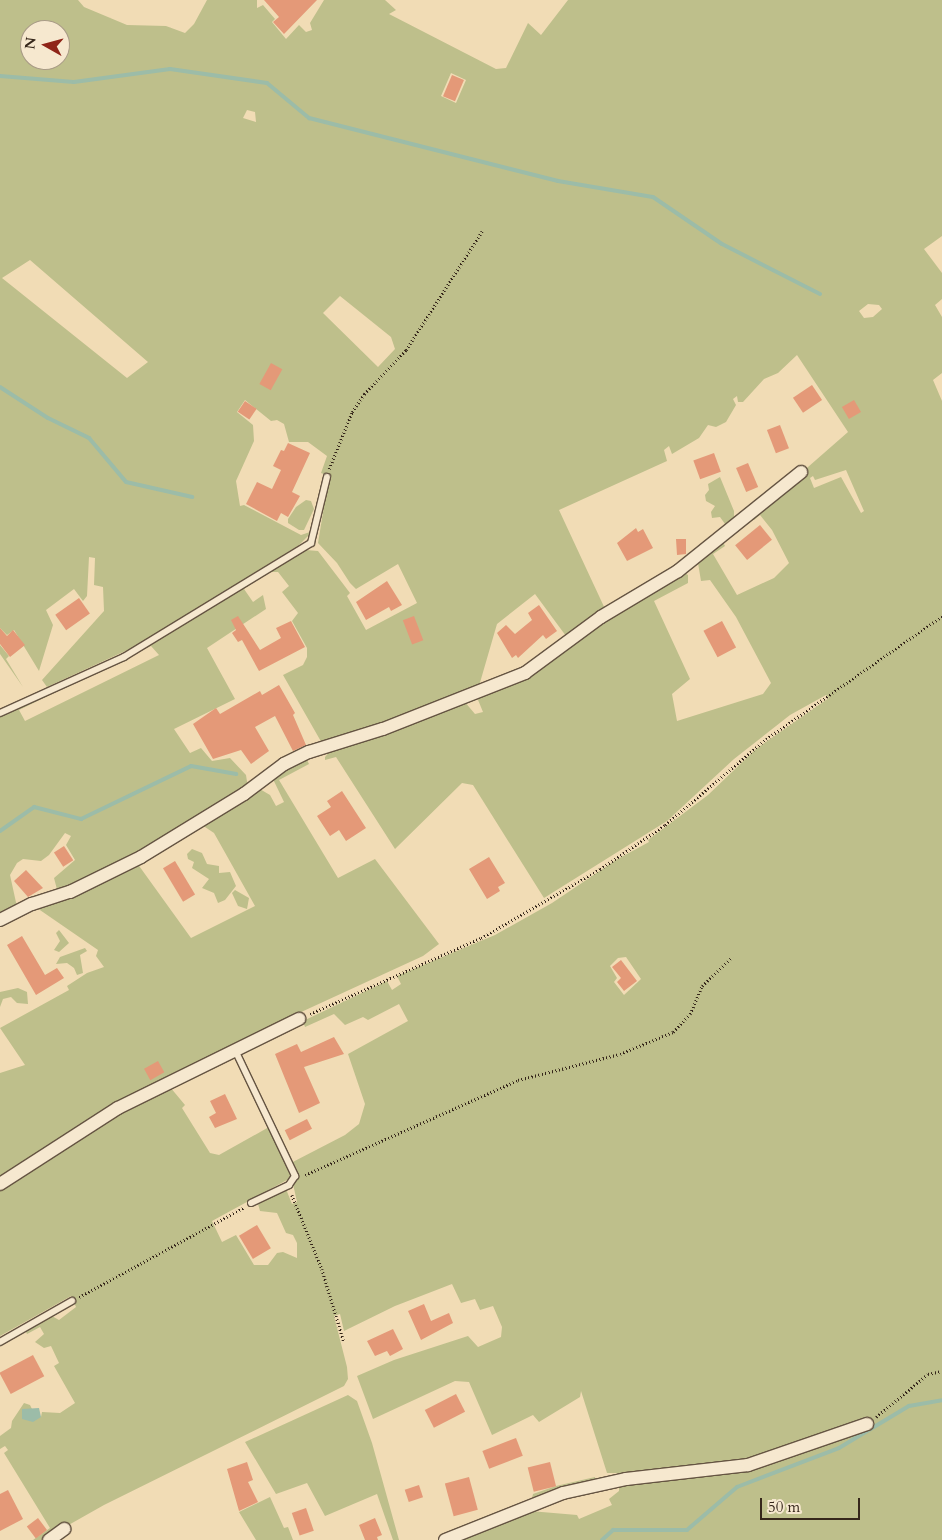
<!DOCTYPE html>
<style>
body{margin:0}
#map{position:relative;width:942px;height:1540px;overflow:hidden;background:#f1dcb5;font-family:Cardo,serif}
div>[style]{position:absolute}
[style*='--x']{left:calc(var(--x)*1px);top:calc(var(--y)*1px);width:calc(var(--w)*1px);rotate:calc(var(--a)*1deg)}
.green>*{inset:0;background:#bebf8b}
.water>*{inset:0;background:#9cbca8}
.stream>*{height:4px;margin:-2px;padding:0 2px;transform-origin:2px;border-radius:2px;background:#9cbca8}
.building>*{inset:0;background:#e49978;transform-origin:0 0}
.path>*{height:2.5px;margin-top:-1.25px;transform-origin:0;background:repeating-linear-gradient(90deg,#36271b 0 1px,transparent 0 3.5px)}
.roads{filter:drop-shadow(1px 0 #655442) drop-shadow(-1px 0 #655442) drop-shadow(0 1px #655442) drop-shadow(0 -1px #655442)}
.lane>*{height:6px;margin:-3px;padding:0 3px;transform-origin:3px;border-radius:3px;background:#f6e8cf}
.street>*{height:12px;margin:-6px;padding:0 6px;transform-origin:6px;border-radius:6px;background:#f6e8cf}
span{translate:-50% -50%;white-space:nowrap;text-align:center;line-height:1.15;-webkit-text-stroke:4px #f6e8cf;paint-order:stroke}
.north{position:absolute;left:20px;top:20px;width:50px;height:50px;box-sizing:border-box;background:#f6e8cf;border:1px solid #a99b87;border-radius:50%;rotate:277deg;font-size:14px;font-weight:700;line-height:20px;text-align:center;color:#36271b}
.north::after{content:'';display:block;margin:auto;width:18px;height:22px;background:#8f2418;clip-path:polygon(50% 0,100% 100%,50% 72%,0 100%)}
.scale{position:absolute;left:760px;top:1498px;width:100px;height:22px;box-sizing:border-box;border:2px solid #36271b;border-top:0;padding-left:6px;font-size:15px;line-height:18px;white-space:nowrap;color:#36271b;-webkit-text-stroke:4px #f6e8cf;paint-order:stroke}
</style>
<div id="map">
<div class="green">
<i style="clip-path:polygon(evenodd,0 0,78px 0,84px 7px,127px 25px,166px 26px,185px 33px,194px 24px,207px 0,257px 0,257px 8px,263px 5px,275px 19px,272px 22px,286px 39px,299px 25px,306px 32px,312px 30px,310px 23px,324px 0,385px 0,396px 10px,389px 14px,496px 69px,506px 68px,528px 23px,541px 35px,568px 0,942px 0,942px 236px,924px 249px,942px 273px,942px 299px,935px 305px,942px 317px,942px 373px,933px 380px,942px 401px,942px 1540px,454px 1540px,530px 1511px,577px 1515px,579px 1519px,612px 1505px,609px 1499px,619px 1491px,619px 1486px,756px 1468px,779px 1462px,782px 1454px,624px 1477px,617px 1473px,607px 1473px,581px 1391px,580px 1397px,539px 1422px,533px 1415px,492px 1435px,469px 1382px,455px 1381px,373px 1419px,357px 1376px,394px 1360px,468px 1336px,478px 1347px,501px 1337px,502px 1327px,493px 1306px,480px 1310px,475px 1299px,461px 1303px,452px 1284px,395px 1306px,344px 1331px,340px 1314px,334px 1316px,347px 1367px,348px 1379px,344px 1386px,104px 1505px,42px 1540px,33px 1540px,50px 1528px,4px 1453px,8px 1450px,5px 1446px,0 1449px,0 1436px,11px 1428px,12px 1421px,24px 1403px,30px 1405px,33px 1411px,30px 1411px,41px 1417px,42px 1412px,60px 1413px,75px 1403px,54px 1366px,59px 1363px,51px 1346px,44px 1348px,35px 1342px,44px 1334px,40px 1327px,27px 1334px,25px 1330px,50px 1315px,59px 1320px,76px 1307px,71px 1296px,0 1336px,0 1189px,65px 1144px,170px 1087px,185px 1105px,182px 1108px,210px 1153px,219px 1155px,269px 1127px,287px 1165px,345px 1135px,359px 1124px,365px 1104px,348px 1054px,408px 1021px,399px 1004px,368px 1020px,363px 1017px,345px 1025px,334px 1014px,305px 1027px,303px 1021px,387px 981px,392px 990px,401px 984px,397px 976px,495px 935px,552px 903px,616px 860px,649px 842px,648px 840px,708px 795px,756px 749px,829px 698px,826px 695px,790px 715px,734px 759px,667px 821px,544px 898px,473px 785px,462px 783px,395px 849px,336px 757px,325px 760px,325px 757px,331px 750px,464px 701px,475px 714px,483px 712px,476px 695px,683px 572px,688px 575px,688px 583px,654px 601px,690px 679px,672px 694px,677px 721px,763px 694px,771px 683px,736px 617px,710px 580px,701px 581px,698px 563px,703px 555px,722px 540px,725px 546px,713px 554px,737px 595px,774px 578px,789px 563px,772px 530px,760px 515px,754px 520px,751px 517px,848px 432px,797px 355px,778px 373px,764px 379px,743px 402px,738px 402px,737px 396px,733px 399px,736px 405px,726px 422px,716px 427px,708px 425px,699px 438px,672px 454px,669px 446px,664px 450px,667px 461px,559px 510px,606px 611px,566px 636px,535px 594px,497px 624px,479px 686px,323px 745px,283px 675px,303px 665px,307px 657px,307px 648px,292px 621px,298px 613px,282px 592px,289px 586px,278px 572px,266px 572px,306px 550px,318px 551px,350px 593px,347px 596px,366px 630px,417px 603px,398px 564px,356px 589px,350px 583px,337px 563px,318px 543px,329px 476px,321px 473px,327px 456px,308px 442px,289px 442px,284px 424px,277px 420px,271px 421px,245px 400px,237px 412px,253px 425px,254px 441px,236px 481px,240px 506px,244px 505px,301px 535px,313px 531px,298px 546px,134px 647px,47px 687px,42px 680px,104px 611px,103px 587px,94px 585px,95px 558px,89px 557px,87px 596px,83px 601px,74px 589px,46px 610px,53px 625px,39px 671px,14px 630px,7px 635px,0 628px,0 0,30px 30px,60px 30px,60px 60px,30px 60px,30px 30px,0 0,451px 73px,466px 80px,456px 103px,441px 96px,451px 73px,0 0,247px 110px,255px 112px,256px 122px,243px 118px,247px 110px,0 0,30px 260px,148px 362px,127px 378px,2px 278px,30px 260px,0 0,340px 296px,391px 337px,395px 349px,378px 367px,323px 313px,340px 296px,0 0,868px 304px,879px 305px,882px 309px,873px 317px,864px 318px,859px 311px,868px 304px,0 0,846px 470px,864px 511px,861px 513px,841px 477px,814px 488px,810px 478px,813px 476px,815px 480px,846px 470px,0 0,626px 957px,641px 979px,624px 995px,614px 982px,617px 978px,610px 966px,618px 958px,626px 957px,0 0,296px 1175px,293px 1184px,297px 1202px,292px 1204px,286px 1189px,258px 1204px,260px 1211px,277px 1213px,286px 1233px,293px 1235px,297px 1243px,297px 1258px,283px 1252px,277px 1253px,268px 1265px,254px 1265px,236px 1235px,222px 1242px,212px 1221px,296px 1175px)"></i>
<i style="clip-path:polygon(720px 477px,734px 511px,734px 518px,725px 524px,720px 517px,712px 518px,711px 512px,715px 506px,706px 501px,705px 495px,709px 490px,708px 484px)"></i>
<i style="clip-path:polygon(306px 500px,311px 501px,314px 509px,304px 530px,299px 530px,288px 523px,288px 519px,296px 507px)"></i>
<i style="clip-path:polygon(evenodd,254px 581px,244px 589px,253px 602px,263px 595px,266px 609px,207px 648px,235px 699px,174px 729px,190px 753px,201px 748px,212px 761px,230px 758px,246px 775px,248px 788px,134px 856px,58px 893px,54px 878px,75px 860px,66px 845px,71px 836px,65px 833px,49px 855px,41px 861px,23px 859px,17px 863px,10px 875px,17px 907px,0 917px,0 716px,141px 649px,254px 581px,151px 646px,159px 655px,25px 721px,19px 710px,151px 646px)"></i>
<i style="clip-path:polygon(0 645px,9px 656px,6px 659px,23px 687px,0 654px)"></i>
<i style="clip-path:polygon(307px 760px,309px 764px,279px 780px,338px 878px,375px 859px,439px 944px,423px 956px,286px 1019px,0 1181px,0 1073px,25px 1065px,0 1028px,69px 990px,67px 986px,87px 973px,104px 967px,96px 956px,98px 950px,37px 908px,137px 863px,191px 938px,255px 906px,214px 833px,202px 825px,258px 788px,270px 795px,276px 806px,284px 802px,272px 777px)"></i>
<i style="clip-path:polygon(192px 849px,202px 853px,207px 864px,219px 866px,219px 873px,230px 872px,236px 886px,225px 900px,218px 903px,214px 893px,202px 888px,209px 879px,192px 868px,194px 862px,188px 859px,187px 854px)"></i>
<i style="clip-path:polygon(235px 890px,249px 898px,247px 909px,238px 906px,232px 893px)"></i>
<i style="clip-path:polygon(59px 930px,69px 943px,59px 952px,54px 950px,60px 941px,56px 933px)"></i>
<i style="clip-path:polygon(85px 948px,87px 951px,80px 955px,83px 973px,77px 975px,74px 968px,67px 963px,56px 964px,60px 957px)"></i>
<i style="clip-path:polygon(18px 988px,27px 992px,28px 1004px,17px 1003px,11px 997px,3px 999px,0 1007px,0 992px)"></i>
<i style="clip-path:polygon(348px 1395px,357px 1401px,372px 1443px,399px 1540px,393px 1540px,377px 1494px,325px 1516px,307px 1483px,276px 1494px,245px 1442px)"></i>
<i style="clip-path:polygon(595px 1477px,595px 1482px,533px 1500px,532px 1498px,533px 1494px,556px 1486px)"></i>
<i style="clip-path:polygon(270px 1497px,284px 1528px,288px 1527px,293px 1540px,256px 1540px,239px 1512px)"></i>
</div>
<div class="water">
<i style="clip-path:polygon(39px 1408px,41px 1417px,33px 1422px,22px 1419px,22px 1409px)"></i>
</div>
<div class="stream">
<i style="--x:0;--y:76;--w:74;--a:4.6"></i>
<i style="--x:74;--y:82;--w:97;--a:-7.7"></i>
<i style="--x:170;--y:69;--w:98;--a:8.2"></i>
<i style="--x:267;--y:83;--w:55;--a:39.8"></i>
<i style="--x:309;--y:118;--w:257;--a:14.2"></i>
<i style="--x:558;--y:181;--w:96;--a:9.6"></i>
<i style="--x:653;--y:197;--w:83;--a:34.3"></i>
<i style="--x:722;--y:244;--w:110;--a:27"></i>
<i style="--x:0;--y:387;--w:57;--a:32.9"></i>
<i style="--x:48;--y:418;--w:46;--a:26"></i>
<i style="--x:89;--y:438;--w:57;--a:49.9"></i>
<i style="--x:126;--y:482;--w:68;--a:12.8"></i>
<i style="--x:0;--y:831;--w:42;--a:-35.2"></i>
<i style="--x:34;--y:807;--w:49;--a:14.3"></i>
<i style="--x:81;--y:819;--w:122;--a:-25.7"></i>
<i style="--x:191;--y:766;--w:46;--a:10.1"></i>
<i style="--x:602;--y:1540;--w:15;--a:-42"></i>
<i style="--x:613;--y:1530;--w:74;--a:0"></i>
<i style="--x:687;--y:1530;--w:66;--a:-40.7"></i>
<i style="--x:737;--y:1487;--w:109;--a:-20.9"></i>
<i style="--x:839;--y:1448;--w:82;--a:-31"></i>
<i style="--x:909;--y:1406;--w:34;--a:-10"></i>
</div>
<div class="building">
<i style="clip-path:polygon(264px 0,317px 0,284px 34px,273px 22px,279px 17px)"></i>
<i style="left:452px;top:75px;width:13px;height:23px;rotate:23deg"></i>
<i style="left:271px;top:363px;width:13px;height:24px;rotate:29deg"></i>
<i style="left:812px;top:385px;width:18px;height:23px;rotate:56deg"></i>
<i style="left:854px;top:400px;width:14px;height:14px;rotate:60deg"></i>
<i style="left:245px;top:401px;width:14px;height:13px;rotate:34deg"></i>
<i style="left:780px;top:425px;width:25px;height:14px;rotate:69deg"></i>
<i style="clip-path:polygon(288px 443px,310px 453px,292px 492px,300px 496px,288px 517px,281px 513px,277px 521px,246px 504px,257px 482px,272px 489px,281px 470px,273px 466px,281px 450px,284px 451px)"></i>
<i style="left:714px;top:453px;width:20px;height:22px;rotate:70deg"></i>
<i style="left:748px;top:463px;width:26px;height:13px;rotate:67deg"></i>
<i style="left:760px;top:525px;width:19px;height:32px;rotate:51deg"></i>
<i style="clip-path:polygon(636px 528px,638px 532px,643px 529px,653px 548px,627px 561px,617px 543px)"></i>
<i style="clip-path:polygon(676px 539px,686px 539px,686px 554px,677px 555px)"></i>
<i style="clip-path:polygon(387px 581px,402px 605px,391px 611px,389px 607px,366px 620px,356px 602px)"></i>
<i style="left:79px;top:598px;width:19px;height:29px;rotate:55deg"></i>
<i style="clip-path:polygon(539px 605px,557px 631px,546px 639px,543px 635px,518px 658px,516px 655px,512px 658px,497px 633px,506px 625px,515px 634px,532px 620px,528px 613px)"></i>
<i style="clip-path:polygon(238px 616px,260px 650px,281px 638px,276px 628px,291px 621px,305px 647px,259px 671px,242px 640px,238px 642px,232px 633px,236px 630px,231px 620px)"></i>
<i style="left:414px;top:616px;width:26px;height:12px;rotate:69deg"></i>
<i style="left:722px;top:621px;width:30px;height:21px;rotate:62deg"></i>
<i style="clip-path:polygon(0 628px,7px 636px,13px 630px,25px 645px,10px 657px,0 644px)"></i>
<i style="clip-path:polygon(279px 685px,295px 713px,293px 715px,306px 745px,293px 751px,275px 716px,255px 727px,269px 751px,251px 764px,241px 750px,213px 759px,193px 724px,216px 708px,220px 714px,260px 691px,262px 695px)"></i>
<i style="clip-path:polygon(342px 791px,366px 828px,346px 841px,339px 830px,330px 836px,317px 816px,331px 807px,327px 801px)"></i>
<i style="left:64px;top:846px;width:17px;height:12px;rotate:57deg"></i>
<i style="clip-path:polygon(489px 857px,505px 883px,498px 887px,500px 891px,487px 899px,469px 869px)"></i>
<i style="left:175px;top:861px;width:39px;height:14px;rotate:59deg"></i>
<i style="clip-path:polygon(26px 870px,43px 888px,28px 897px,14px 881px)"></i>
<i style="clip-path:polygon(22px 936px,45px 975px,57px 968px,64px 978px,36px 995px,7px 945px)"></i>
<i style="clip-path:polygon(621px 960px,637px 981px,624px 991px,617px 982px,621px 978px,612px 967px)"></i>
<i style="clip-path:polygon(334px 1037px,344px 1054px,304px 1067px,320px 1103px,299px 1113px,275px 1054px,297px 1044px,301px 1052px)"></i>
<i style="left:158px;top:1061px;width:13px;height:16px;rotate:61deg"></i>
<i style="clip-path:polygon(225px 1094px,237px 1119px,215px 1128px,209px 1117px,216px 1113px,210px 1101px)"></i>
<i style="left:307px;top:1119px;width:11px;height:25px;rotate:63deg"></i>
<i style="left:257px;top:1225px;width:27px;height:21px;rotate:59deg"></i>
<i style="clip-path:polygon(424px 1304px,431px 1321px,449px 1313px,453px 1323px,421px 1340px,408px 1311px)"></i>
<i style="clip-path:polygon(393px 1329px,403px 1349px,390px 1356px,387px 1351px,375px 1356px,367px 1341px)"></i>
<i style="left:33px;top:1355px;width:24px;height:38px;rotate:62deg"></i>
<i style="left:456px;top:1394px;width:20px;height:35px;rotate:63deg"></i>
<i style="left:516px;top:1438px;width:19px;height:36px;rotate:69deg"></i>
<i style="clip-path:polygon(247px 1462px,253px 1480px,248px 1482px,258px 1502px,239px 1511px,227px 1469px)"></i>
<i style="left:550px;top:1462px;width:25px;height:23px;rotate:76deg"></i>
<i style="left:469px;top:1477px;width:34px;height:25px;rotate:75deg"></i>
<i style="left:419px;top:1485px;width:13px;height:15px;rotate:72deg"></i>
<i style="clip-path:polygon(8px 1490px,23px 1519px,0 1531px,0 1494px)"></i>
<i style="left:306px;top:1508px;width:24px;height:15px;rotate:71deg"></i>
<i style="left:38px;top:1518px;width:15px;height:14px;rotate:53deg"></i>
<i style="clip-path:polygon(375px 1518px,382px 1535px,377px 1537px,378px 1540px,365px 1540px,359px 1525px)"></i>
</div>
<div class="path">
<i style="--x:329;--y:469;--w:61;--a:-68"></i>
<i style="--x:352;--y:412;--w:22;--a:-56"></i>
<i style="--x:364;--y:394;--w:61;--a:-46.3"></i>
<i style="--x:406;--y:350;--w:141;--a:-57.4"></i>
<i style="--x:310;--y:1014;--w:187;--a:-24"></i>
<i style="--x:481;--y:938;--w:138;--a:-30.1"></i>
<i style="--x:600;--y:869;--w:78;--a:-34.1"></i>
<i style="--x:665;--y:825;--w:133;--a:-40.4"></i>
<i style="--x:766;--y:739;--w:215;--a:-34.9"></i>
<i style="--x:305;--y:1175;--w:233;--a:-24"></i>
<i style="--x:518;--y:1080;--w:105;--a:-14.3"></i>
<i style="--x:620;--y:1054;--w:57;--a:-22.5"></i>
<i style="--x:673;--y:1032;--w:25;--a:-47"></i>
<i style="--x:690;--y:1014;--w:30;--a:-67"></i>
<i style="--x:702;--y:986;--w:42;--a:-44"></i>
<i style="--x:292;--y:1195;--w:80;--a:67.9"></i>
<i style="--x:322;--y:1269;--w:76;--a:73.2"></i>
<i style="--x:79;--y:1297;--w:187;--a:-28.5"></i>
<i style="--x:876;--y:1417;--w:67;--a:-39.6"></i>
<i style="--x:928;--y:1374;--w:14;--a:-12"></i>
</div>
<div class="roads">
<div class="lane">
<i style="--x:0;--y:713;--w:136;--a:-24.3"></i>
<i style="--x:124;--y:657;--w:219;--a:-31.4"></i>
<i style="--x:311;--y:543;--w:68;--a:-76.4"></i>
<i style="--x:235;--y:1050;--w:140;--a:64.5"></i>
<i style="--x:295;--y:1176;--w:11;--a:124"></i>
<i style="--x:289;--y:1185;--w:42;--a:154.7"></i>
<i style="--x:0;--y:1342;--w:83;--a:-29.7"></i>
</div>
<div class="street">
<i style="--x:0;--y:920;--w:36;--a:-27"></i>
<i style="--x:32;--y:904;--w:40;--a:-18"></i>
<i style="--x:70;--y:892;--w:79;--a:-26.2"></i>
<i style="--x:141;--y:857;--w:121;--a:-31.5"></i>
<i style="--x:244;--y:794;--w:50;--a:-36.9"></i>
<i style="--x:284;--y:764;--w:28;--a:-26"></i>
<i style="--x:309;--y:752;--w:77;--a:-17.3"></i>
<i style="--x:383;--y:729;--w:153;--a:-21.5"></i>
<i style="--x:525;--y:673;--w:94;--a:-36.4"></i>
<i style="--x:601;--y:617;--w:90;--a:-30.9"></i>
<i style="--x:678;--y:571;--w:158;--a:-38.8"></i>
<i style="--x:0;--y:1184;--w:140;--a:-32.8"></i>
<i style="--x:118;--y:1108;--w:202;--a:-26.2"></i>
<i style="--x:49;--y:1540;--w:19;--a:-36"></i>
<i style="--x:445;--y:1540;--w:127;--a:-21.7"></i>
<i style="--x:563;--y:1493;--w:65;--a:-12.5"></i>
<i style="--x:626;--y:1479;--w:123;--a:-6.5"></i>
<i style="--x:748;--y:1465;--w:126;--a:-19"></i>
</div>
</div>
<div class="north">N</div>
<div class="scale">50 m</div>
</div>
